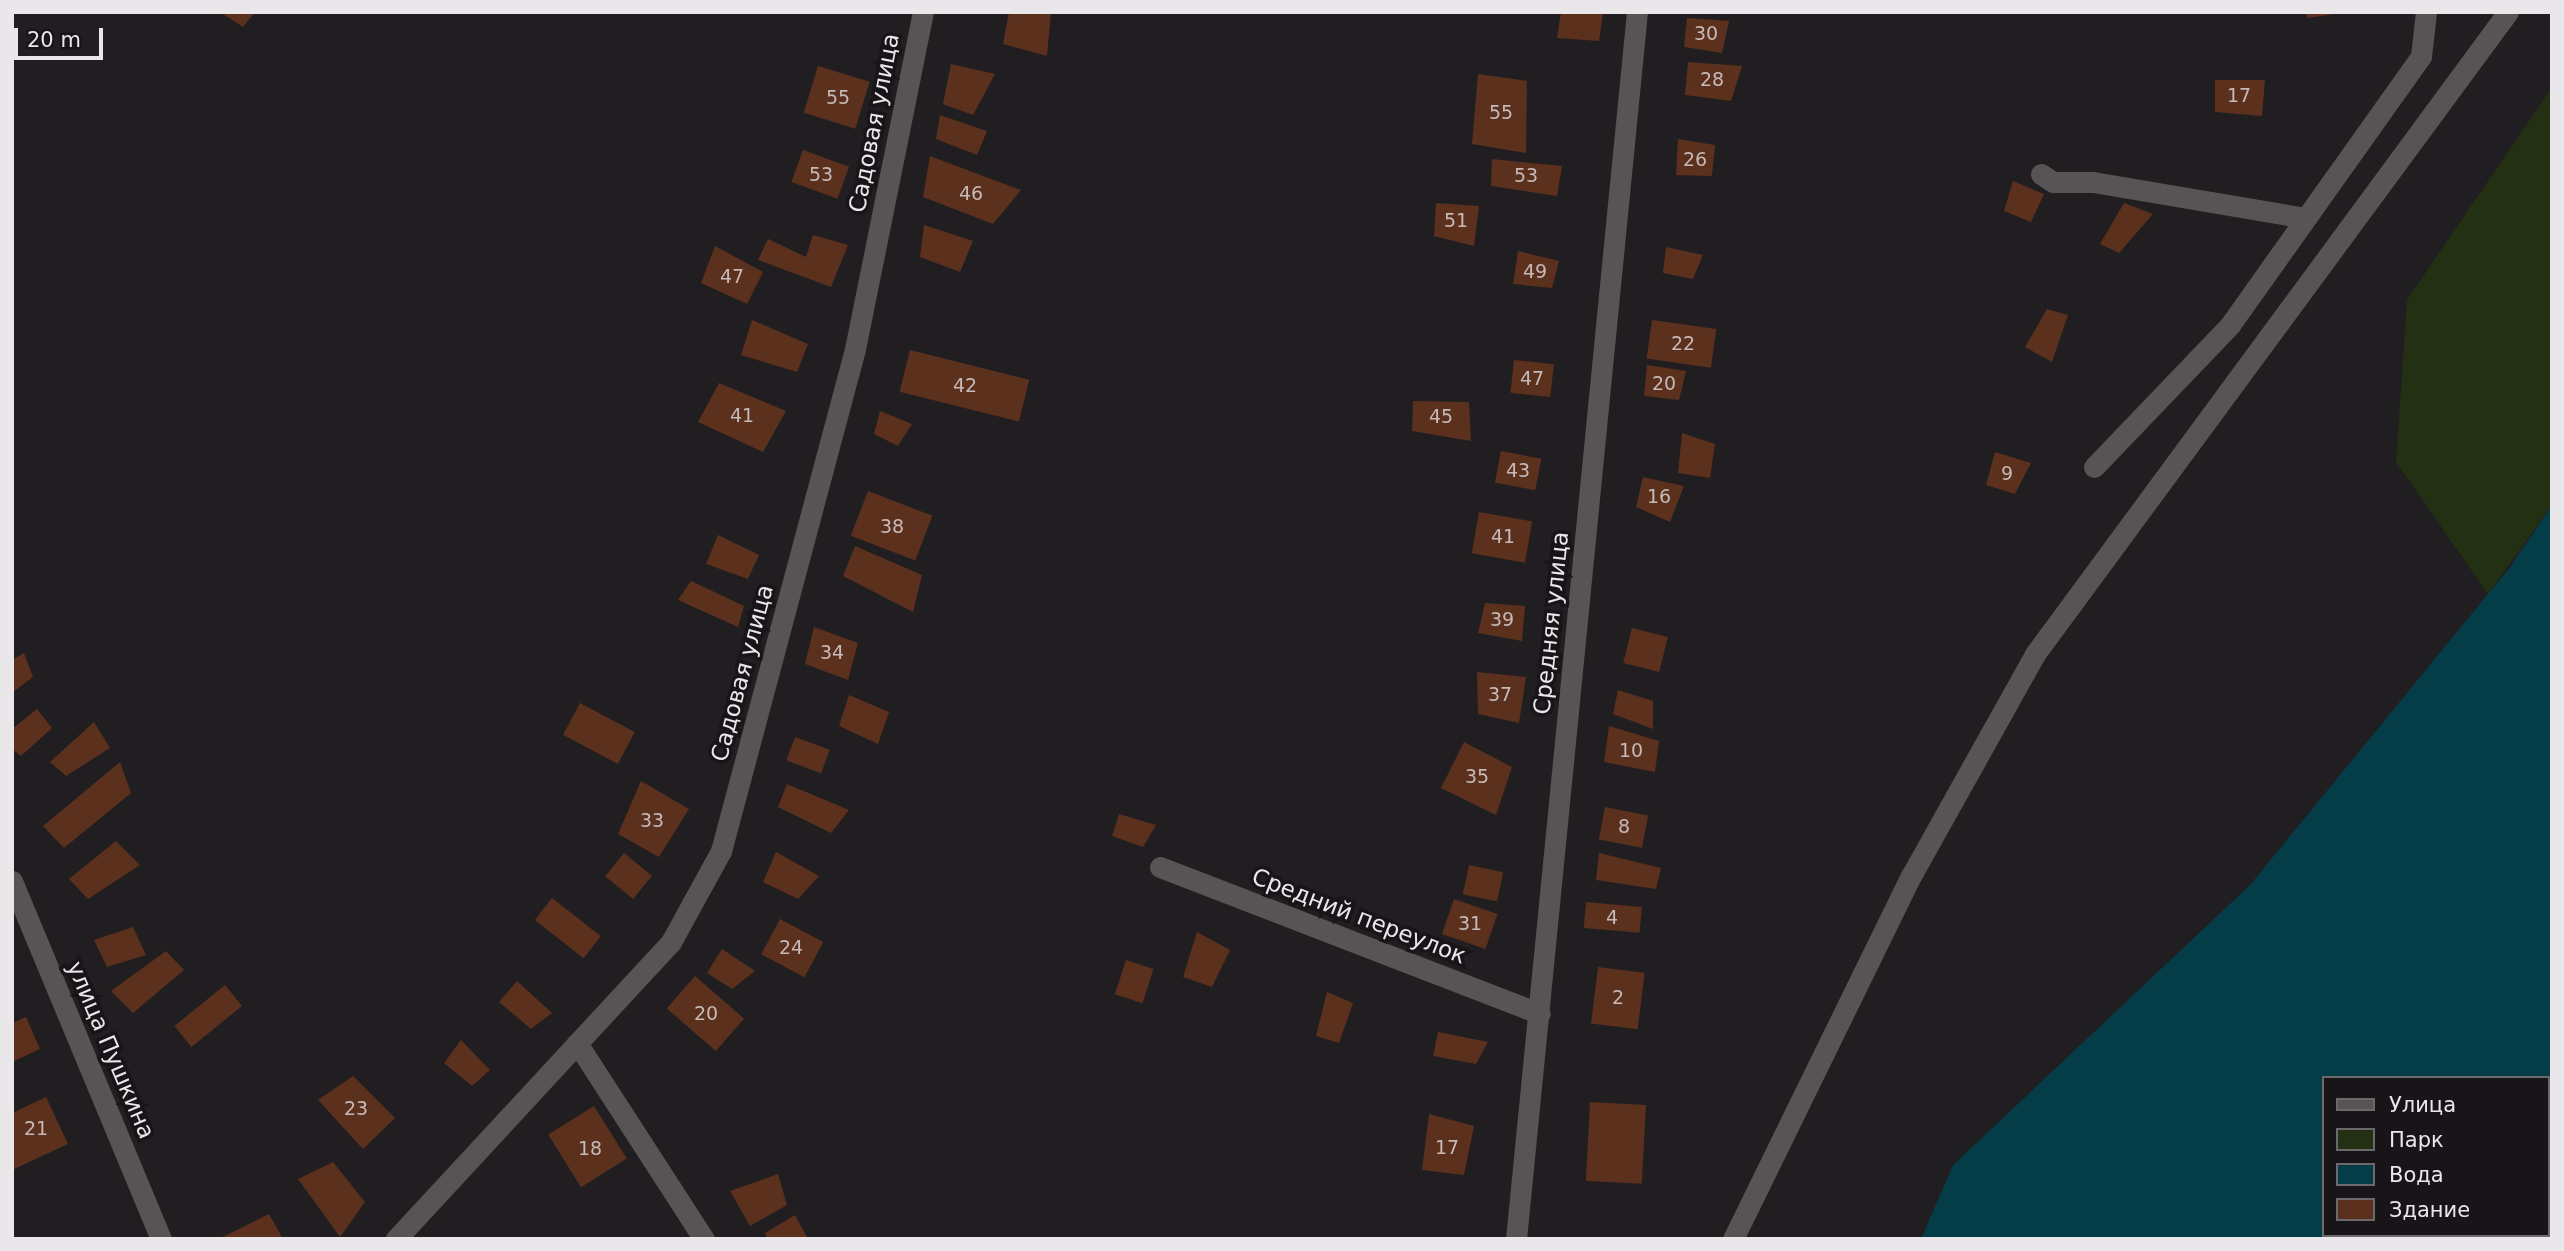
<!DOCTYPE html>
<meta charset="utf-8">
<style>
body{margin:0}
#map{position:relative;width:2564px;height:1251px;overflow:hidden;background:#211e21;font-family:"DejaVu Sans",sans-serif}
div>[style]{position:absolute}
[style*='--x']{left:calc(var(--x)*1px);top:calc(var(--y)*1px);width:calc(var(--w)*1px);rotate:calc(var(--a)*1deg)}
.green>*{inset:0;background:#233013}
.water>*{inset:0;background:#043c48}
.building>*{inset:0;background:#5b301d;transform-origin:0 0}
.minor>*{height:21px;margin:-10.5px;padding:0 10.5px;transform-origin:10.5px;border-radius:10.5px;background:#575455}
span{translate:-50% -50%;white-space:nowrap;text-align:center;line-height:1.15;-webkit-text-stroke:7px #181518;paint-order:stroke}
.number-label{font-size:19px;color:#c6b9b7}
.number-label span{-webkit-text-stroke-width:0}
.street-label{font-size:23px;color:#eae7ea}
.frame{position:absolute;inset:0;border:14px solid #eae7ea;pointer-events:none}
.legend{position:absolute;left:2322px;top:1076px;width:228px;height:161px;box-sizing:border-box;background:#181518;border:2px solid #6c696c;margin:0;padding:9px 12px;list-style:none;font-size:21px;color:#eae7ea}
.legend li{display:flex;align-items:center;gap:14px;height:35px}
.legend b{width:35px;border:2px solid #6c696c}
.scale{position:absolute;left:14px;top:28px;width:89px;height:32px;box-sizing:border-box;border:4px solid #eae7ea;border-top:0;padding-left:9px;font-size:21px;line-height:24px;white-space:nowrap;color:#eae7ea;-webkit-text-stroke:5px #181518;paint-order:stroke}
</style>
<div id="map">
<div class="green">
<i style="clip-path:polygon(2552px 87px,2552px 505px,2488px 594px,2396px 462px,2407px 300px)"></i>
</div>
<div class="water">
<i style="clip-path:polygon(evenodd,2552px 505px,2552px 1239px,1921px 1239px,1953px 1165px,2250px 885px,2510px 567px,2552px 505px,2324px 1078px,2548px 1078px,2548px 1235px,2324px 1235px,2324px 1078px)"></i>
</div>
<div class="building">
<i style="clip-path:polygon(220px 12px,255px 12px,243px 27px)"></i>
<i style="clip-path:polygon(1009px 12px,1051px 12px,1047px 56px,1003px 44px)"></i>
<i style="clip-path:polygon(1561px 12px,1603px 12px,1599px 41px,1557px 38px)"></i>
<i style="clip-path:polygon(2306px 12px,2335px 12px,2335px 14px,2307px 18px)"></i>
<i style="clip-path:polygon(1687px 18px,1729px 21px,1722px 53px,1684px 47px)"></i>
<i style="clip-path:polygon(1688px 62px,1742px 66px,1731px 101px,1685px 95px)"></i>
<i style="clip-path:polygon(951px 64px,995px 74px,973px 115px,943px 104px)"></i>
<i style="left:818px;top:66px;width:54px;height:49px;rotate:17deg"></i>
<i style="clip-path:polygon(1478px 74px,1527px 81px,1526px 153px,1472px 144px)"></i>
<i style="clip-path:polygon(2215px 80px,2265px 80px,2262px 116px,2215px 112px)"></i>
<i style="clip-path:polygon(940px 115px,987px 131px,977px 155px,936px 139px)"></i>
<i style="clip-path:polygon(1678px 139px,1715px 145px,1712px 176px,1676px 175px)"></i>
<i style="left:803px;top:150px;width:49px;height:34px;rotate:20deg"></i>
<i style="clip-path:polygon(930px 156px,1021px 190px,993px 224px,923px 197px)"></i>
<i style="clip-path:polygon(1492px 159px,1562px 166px,1557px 196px,1491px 186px)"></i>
<i style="clip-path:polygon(2013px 181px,2044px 194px,2031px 222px,2004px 211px)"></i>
<i style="clip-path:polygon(1436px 203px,1479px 206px,1474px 246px,1434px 236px)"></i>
<i style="clip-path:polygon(2124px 203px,2153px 214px,2119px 253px,2100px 244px)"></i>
<i style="clip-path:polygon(924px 225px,973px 241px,960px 272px,920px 257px)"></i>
<i style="clip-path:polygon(813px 235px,848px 245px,831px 287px,758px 260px,768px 239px,806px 257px)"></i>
<i style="clip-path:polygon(715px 246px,763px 272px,747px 304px,701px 283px)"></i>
<i style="clip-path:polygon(1666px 247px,1703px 255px,1693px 279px,1663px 273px)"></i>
<i style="clip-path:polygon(1518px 251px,1559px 261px,1552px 288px,1513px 284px)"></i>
<i style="clip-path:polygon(2047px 309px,2068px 315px,2052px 362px,2025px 347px)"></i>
<i style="clip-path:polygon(752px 320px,808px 344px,797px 372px,741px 355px)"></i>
<i style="left:1652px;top:320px;width:65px;height:39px;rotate:8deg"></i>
<i style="left:910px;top:350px;width:123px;height:43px;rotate:14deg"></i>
<i style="left:1514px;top:360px;width:40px;height:33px;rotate:6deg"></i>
<i style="clip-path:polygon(1647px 365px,1686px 371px,1679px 400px,1644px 396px)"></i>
<i style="clip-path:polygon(719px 383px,786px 411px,763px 452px,698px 422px)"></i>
<i style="clip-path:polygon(1413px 401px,1469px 402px,1471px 441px,1412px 431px)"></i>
<i style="clip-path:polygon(880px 411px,912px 424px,898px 446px,874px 434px)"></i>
<i style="clip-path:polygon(1682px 433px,1715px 444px,1710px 478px,1678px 473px)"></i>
<i style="left:1501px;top:451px;width:41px;height:32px;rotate:11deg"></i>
<i style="clip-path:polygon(1995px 452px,2031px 463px,2015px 494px,1986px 485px)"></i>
<i style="clip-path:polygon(1643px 477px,1684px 486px,1670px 522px,1636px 507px)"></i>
<i style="left:868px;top:491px;width:69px;height:48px;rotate:21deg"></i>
<i style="left:1479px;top:512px;width:54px;height:42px;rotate:10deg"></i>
<i style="clip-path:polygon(718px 535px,759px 555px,748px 579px,706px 564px)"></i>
<i style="clip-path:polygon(855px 546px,922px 575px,913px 612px,843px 576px)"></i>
<i style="clip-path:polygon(691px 581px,744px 606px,738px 627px,678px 600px)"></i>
<i style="clip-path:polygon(1485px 603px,1525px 606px,1522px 641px,1478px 633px)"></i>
<i style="clip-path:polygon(814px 627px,858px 643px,848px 680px,805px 664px)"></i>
<i style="left:1632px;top:628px;width:37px;height:36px;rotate:14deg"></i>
<i style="clip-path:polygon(24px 653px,33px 677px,12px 693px,12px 660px)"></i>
<i style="clip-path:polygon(1477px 672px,1526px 677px,1519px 723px,1478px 714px)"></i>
<i style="clip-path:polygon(1618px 690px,1653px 701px,1653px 729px,1613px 714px)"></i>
<i style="clip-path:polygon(849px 695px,889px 712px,878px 744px,839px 726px)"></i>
<i style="left:580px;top:703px;width:62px;height:36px;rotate:28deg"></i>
<i style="clip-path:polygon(37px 709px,52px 728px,21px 756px,12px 749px,12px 729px)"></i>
<i style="clip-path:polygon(94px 722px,110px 748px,66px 776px,50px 762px)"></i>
<i style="clip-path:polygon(1609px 726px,1659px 741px,1655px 772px,1604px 762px)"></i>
<i style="left:795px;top:737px;width:37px;height:25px;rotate:20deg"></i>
<i style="clip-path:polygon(1464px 742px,1512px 767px,1496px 815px,1441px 788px)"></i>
<i style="clip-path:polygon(120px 762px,131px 793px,64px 848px,43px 826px)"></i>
<i style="clip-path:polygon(641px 781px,689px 809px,659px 857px,618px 834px)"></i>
<i style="clip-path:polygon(787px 784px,849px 810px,831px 833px,778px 807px)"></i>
<i style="left:1605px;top:807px;width:44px;height:33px;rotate:11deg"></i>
<i style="clip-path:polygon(1119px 814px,1156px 825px,1143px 847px,1112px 836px)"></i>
<i style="clip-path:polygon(116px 841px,140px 865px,88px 899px,69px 879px)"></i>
<i style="clip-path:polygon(776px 852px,819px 876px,798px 899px,763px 882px)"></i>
<i style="left:624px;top:853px;width:36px;height:30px;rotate:39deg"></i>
<i style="clip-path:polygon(1599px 853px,1661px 868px,1656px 889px,1596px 880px)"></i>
<i style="left:1469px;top:865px;width:35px;height:30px;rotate:12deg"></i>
<i style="left:552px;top:898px;width:62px;height:28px;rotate:38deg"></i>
<i style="left:1454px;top:899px;width:46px;height:37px;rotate:19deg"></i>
<i style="left:1586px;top:902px;width:56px;height:26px;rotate:5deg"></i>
<i style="left:780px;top:919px;width:49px;height:40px;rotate:28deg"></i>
<i style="clip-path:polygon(133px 927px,146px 955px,107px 967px,94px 940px)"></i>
<i style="clip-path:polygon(1197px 932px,1230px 950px,1212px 987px,1183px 977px)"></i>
<i style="clip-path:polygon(722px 949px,755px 971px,732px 989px,707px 973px)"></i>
<i style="clip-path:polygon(166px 951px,184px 970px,133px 1013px,111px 991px)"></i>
<i style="left:1126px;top:960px;width:29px;height:36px;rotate:18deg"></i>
<i style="left:1598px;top:967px;width:47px;height:57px;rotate:7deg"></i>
<i style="left:695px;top:976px;width:65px;height:43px;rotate:41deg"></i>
<i style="clip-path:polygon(517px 981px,552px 1013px,531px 1029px,499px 1002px)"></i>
<i style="left:225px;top:985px;width:27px;height:65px;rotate:51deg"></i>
<i style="clip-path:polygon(1327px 992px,1353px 1003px,1339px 1043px,1316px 1036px)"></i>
<i style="clip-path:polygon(26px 1017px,40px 1049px,12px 1062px,12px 1023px)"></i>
<i style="clip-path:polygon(1438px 1032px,1488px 1042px,1476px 1064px,1433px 1056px)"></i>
<i style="clip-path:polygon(461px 1040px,490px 1070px,472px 1086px,444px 1063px)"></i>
<i style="clip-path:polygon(353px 1076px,395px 1118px,363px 1149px,318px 1100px)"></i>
<i style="clip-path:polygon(46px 1097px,68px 1144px,12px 1170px,12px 1113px)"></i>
<i style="left:1590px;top:1102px;width:56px;height:79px;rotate:3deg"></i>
<i style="left:594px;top:1106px;width:62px;height:54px;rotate:58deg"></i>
<i style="clip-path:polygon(1429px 1114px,1474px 1126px,1464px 1175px,1422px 1170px)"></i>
<i style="clip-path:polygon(333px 1162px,365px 1202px,340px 1237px,298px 1179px)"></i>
<i style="clip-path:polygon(778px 1174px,787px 1205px,750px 1226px,730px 1191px)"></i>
<i style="clip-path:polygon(269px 1214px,283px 1239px,219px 1239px)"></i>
<i style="clip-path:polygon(795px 1215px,808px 1239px,767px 1239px,765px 1233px)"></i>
</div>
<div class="minor">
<i style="--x:2041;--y:174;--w:14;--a:34"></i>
<i style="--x:2053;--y:182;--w:40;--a:0"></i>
<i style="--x:2093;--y:182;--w:216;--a:9.6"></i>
<i style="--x:2094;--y:467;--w:197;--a:-46.2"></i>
<i style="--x:2230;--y:325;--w:330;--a:-54.6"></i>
<i style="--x:2421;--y:56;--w:44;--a:-83.5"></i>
<i style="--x:1160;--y:867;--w:407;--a:21.1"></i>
<i style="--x:12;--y:881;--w:388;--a:67.4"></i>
<i style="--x:577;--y:1043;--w:234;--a:57.1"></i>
<i style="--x:396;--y:1239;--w:405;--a:-47.2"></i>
<i style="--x:671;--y:942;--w:104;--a:-61.2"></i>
<i style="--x:721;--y:851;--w:520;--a:-75.05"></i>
<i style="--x:855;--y:349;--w:344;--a:-78.6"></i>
<i style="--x:1516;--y:1239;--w:1233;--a:-84.37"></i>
<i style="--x:1733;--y:1239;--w:404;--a:-63.9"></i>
<i style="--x:1911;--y:876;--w:254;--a:-60.8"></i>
<i style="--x:2035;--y:654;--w:797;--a:-53.62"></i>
</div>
<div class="number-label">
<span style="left:1706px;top:34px">30</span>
<span style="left:1712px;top:80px">28</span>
<span style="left:2239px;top:96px">17</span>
<span style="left:838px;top:98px">55</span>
<span style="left:1501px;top:113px">55</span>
<span style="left:1695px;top:160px">26</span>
<span style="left:821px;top:175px">53</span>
<span style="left:1526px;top:176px">53</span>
<span style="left:971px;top:194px">46</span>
<span style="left:1456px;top:221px">51</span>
<span style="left:1535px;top:272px">49</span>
<span style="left:732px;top:277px">47</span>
<span style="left:1683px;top:344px">22</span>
<span style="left:1532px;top:379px">47</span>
<span style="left:1664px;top:384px">20</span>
<span style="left:965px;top:386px">42</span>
<span style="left:742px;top:416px">41</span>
<span style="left:1441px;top:417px">45</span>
<span style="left:1518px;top:471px">43</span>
<span style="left:2007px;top:474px">9</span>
<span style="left:1659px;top:497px">16</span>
<span style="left:892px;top:527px">38</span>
<span style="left:1503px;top:537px">41</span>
<span style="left:1502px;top:620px">39</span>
<span style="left:832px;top:653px">34</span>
<span style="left:1500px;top:695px">37</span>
<span style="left:1631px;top:751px">10</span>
<span style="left:1477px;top:777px">35</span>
<span style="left:652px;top:821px">33</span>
<span style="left:1624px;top:827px">8</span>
<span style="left:1612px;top:918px">4</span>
<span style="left:1470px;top:924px">31</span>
<span style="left:791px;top:948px">24</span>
<span style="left:1618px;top:998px">2</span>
<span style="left:706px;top:1014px">20</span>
<span style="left:356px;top:1109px">23</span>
<span style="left:36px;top:1129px">21</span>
<span style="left:1447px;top:1148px">17</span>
<span style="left:590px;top:1149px">18</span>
</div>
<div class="street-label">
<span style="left:874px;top:123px;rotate:-79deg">Садовая улица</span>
<span style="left:1551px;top:623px;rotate:-84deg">Средняя улица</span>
<span style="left:742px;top:673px;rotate:-75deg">Садовая улица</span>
<span style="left:1359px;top:916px;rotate:21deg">Средний переулок</span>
<span style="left:111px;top:1050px;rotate:67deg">улица Пушкина</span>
</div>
<div class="frame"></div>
<ul class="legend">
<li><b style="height:9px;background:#575455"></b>Улица</li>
<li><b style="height:19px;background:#233013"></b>Парк</li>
<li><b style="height:19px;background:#043c48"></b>Вода</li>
<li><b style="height:19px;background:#5b301d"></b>Здание</li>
</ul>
<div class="scale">20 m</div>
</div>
